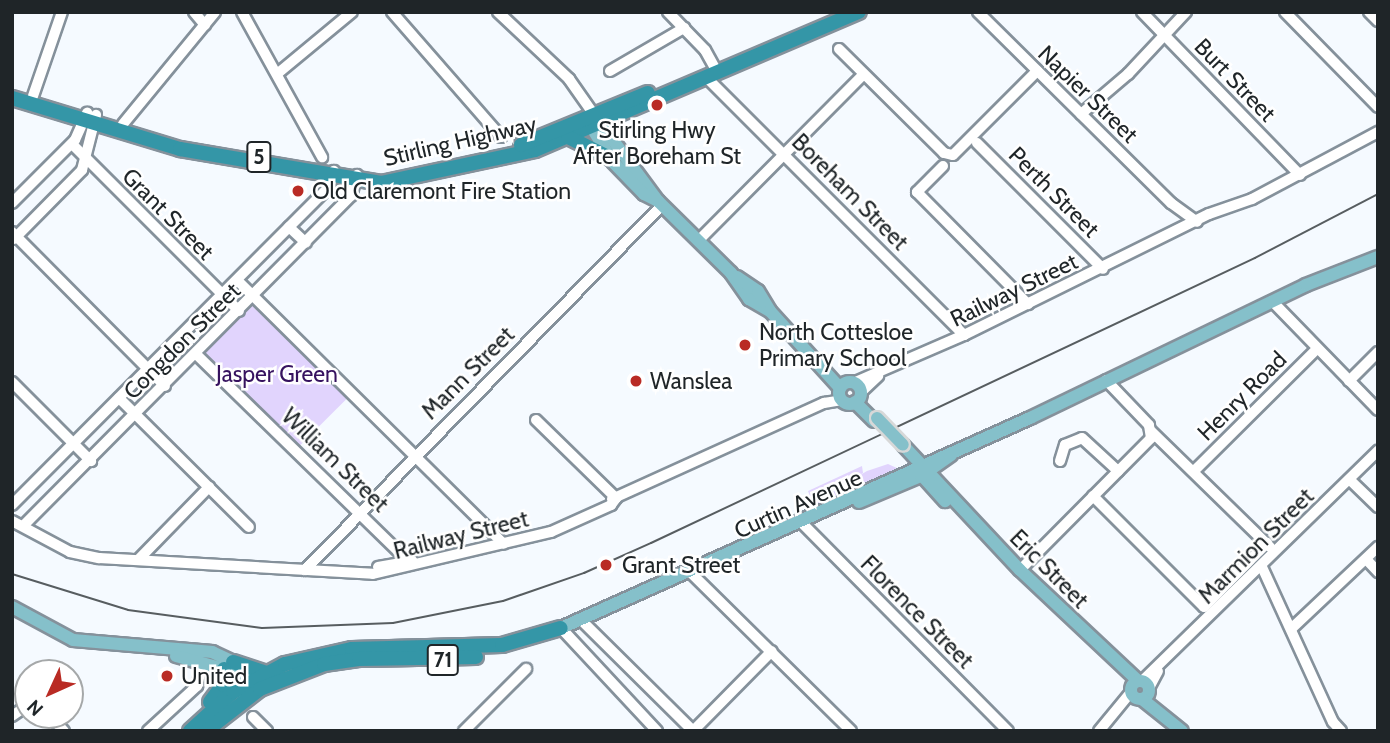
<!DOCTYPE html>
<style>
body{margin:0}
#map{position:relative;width:1390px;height:743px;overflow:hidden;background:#f5faff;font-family:Cabin,sans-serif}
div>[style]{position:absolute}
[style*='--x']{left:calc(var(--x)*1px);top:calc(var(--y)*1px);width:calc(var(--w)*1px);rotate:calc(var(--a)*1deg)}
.green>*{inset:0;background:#e1d4fd;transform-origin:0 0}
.roads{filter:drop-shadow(2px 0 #85919b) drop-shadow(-2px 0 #85919b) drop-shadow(0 2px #85919b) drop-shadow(0 -2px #85919b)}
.minor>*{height:10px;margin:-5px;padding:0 5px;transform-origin:5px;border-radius:5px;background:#fff}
.major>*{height:12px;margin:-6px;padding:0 6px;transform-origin:6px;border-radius:6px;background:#85c0ca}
.major>.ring{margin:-6px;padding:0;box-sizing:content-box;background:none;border:12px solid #85c0ca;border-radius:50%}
.highway>*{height:14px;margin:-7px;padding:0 7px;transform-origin:7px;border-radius:7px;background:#3496a7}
.rail>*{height:2px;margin:-1px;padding:0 1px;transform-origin:1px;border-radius:1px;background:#575d60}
.bridges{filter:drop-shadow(2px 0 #d7d8d8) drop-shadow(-2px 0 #d7d8d8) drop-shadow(0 2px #d7d8d8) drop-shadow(0 -2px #d7d8d8)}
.major-bridge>*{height:12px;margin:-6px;padding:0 6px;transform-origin:6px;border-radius:6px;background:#85c0ca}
.dots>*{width:19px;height:19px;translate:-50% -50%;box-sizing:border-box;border:4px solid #fff;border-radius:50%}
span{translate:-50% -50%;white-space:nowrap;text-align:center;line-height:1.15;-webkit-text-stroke:5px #fff;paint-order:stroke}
.shield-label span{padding:2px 5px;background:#fff;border:2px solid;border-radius:5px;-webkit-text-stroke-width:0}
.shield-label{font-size:21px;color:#1f2528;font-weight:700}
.street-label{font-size:23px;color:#1f2528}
.poi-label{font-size:23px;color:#1f2528}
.left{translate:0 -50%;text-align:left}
.park-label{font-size:23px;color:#36125f}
.frame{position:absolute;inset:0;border:14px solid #1f2528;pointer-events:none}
.north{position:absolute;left:14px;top:659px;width:70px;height:70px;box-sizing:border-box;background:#fff;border:2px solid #a5a8a9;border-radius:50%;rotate:225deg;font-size:19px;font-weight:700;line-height:28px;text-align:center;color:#1f2528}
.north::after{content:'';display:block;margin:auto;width:24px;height:32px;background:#b92b24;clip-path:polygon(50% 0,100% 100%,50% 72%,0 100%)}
</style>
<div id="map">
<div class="green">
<i style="left:255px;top:301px;width:134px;height:73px;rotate:45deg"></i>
<i style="clip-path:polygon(888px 464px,899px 469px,815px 506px,813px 503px,867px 471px)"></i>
<i style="clip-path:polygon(862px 466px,863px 473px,812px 501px,808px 491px)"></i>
</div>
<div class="roads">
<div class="minor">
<i style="--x:194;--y:12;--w:17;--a:50"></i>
<i style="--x:242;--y:12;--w:166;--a:61.1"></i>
<i style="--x:392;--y:12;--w:166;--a:48.9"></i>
<i style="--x:498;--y:12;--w:98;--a:43.3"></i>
<i style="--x:569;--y:79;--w:45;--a:54.9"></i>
<i style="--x:668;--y:12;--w:53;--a:45.8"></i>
<i style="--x:705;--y:50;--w:25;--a:61"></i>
<i style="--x:978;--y:12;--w:272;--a:44.7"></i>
<i style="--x:1171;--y:203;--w:32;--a:36"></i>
<i style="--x:1142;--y:12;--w:227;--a:45.9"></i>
<i style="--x:1285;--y:12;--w:133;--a:45.6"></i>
<i style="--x:1369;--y:12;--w:13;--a:45"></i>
<i style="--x:839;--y:49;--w:148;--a:44.7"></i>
<i style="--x:944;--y:153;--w:9;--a:13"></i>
<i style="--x:953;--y:155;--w:119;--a:-45"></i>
<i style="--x:610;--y:71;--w:86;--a:-30.2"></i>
<i style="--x:277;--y:74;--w:97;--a:-39.6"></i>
<i style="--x:706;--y:77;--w:365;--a:45"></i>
<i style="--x:33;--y:96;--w:89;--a:-71"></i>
<i style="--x:1081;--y:114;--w:62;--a:-40.4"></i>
<i style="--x:1128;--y:74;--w:85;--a:-46.9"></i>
<i style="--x:123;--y:124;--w:145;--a:-50.6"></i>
<i style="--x:977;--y:143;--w:178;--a:45"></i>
<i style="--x:72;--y:144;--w:236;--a:45"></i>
<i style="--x:943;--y:166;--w:37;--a:135"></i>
<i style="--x:917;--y:192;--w:158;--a:45.3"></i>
<i style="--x:12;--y:203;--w:89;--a:-45"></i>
<i style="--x:75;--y:140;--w:30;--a:-66"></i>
<i style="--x:289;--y:227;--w:23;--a:43"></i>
<i style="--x:12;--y:232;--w:217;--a:45.2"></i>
<i style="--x:14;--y:239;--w:97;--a:-45.4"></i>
<i style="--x:82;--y:170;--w:57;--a:-75.7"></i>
<i style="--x:698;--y:241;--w:235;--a:-45.2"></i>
<i style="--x:237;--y:280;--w:375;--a:44.7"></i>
<i style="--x:1272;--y:301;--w:152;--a:45.8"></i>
<i style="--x:196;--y:354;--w:301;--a:44.3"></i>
<i style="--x:1349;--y:381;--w:41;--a:-45"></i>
<i style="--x:12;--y:382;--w:112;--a:45"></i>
<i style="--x:853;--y:383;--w:121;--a:-23.4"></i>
<i style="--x:964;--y:335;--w:273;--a:-26.3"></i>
<i style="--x:1209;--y:214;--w:46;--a:-19.2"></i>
<i style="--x:1252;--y:199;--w:143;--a:-28"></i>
<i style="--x:860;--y:393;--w:25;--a:-43"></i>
<i style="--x:119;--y:398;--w:183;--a:44.8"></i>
<i style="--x:536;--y:420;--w:112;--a:44.3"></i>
<i style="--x:1151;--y:431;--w:166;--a:44.3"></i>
<i style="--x:1060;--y:461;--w:17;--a:-73"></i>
<i style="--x:1065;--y:445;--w:18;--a:-22"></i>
<i style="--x:1082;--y:438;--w:49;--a:42.5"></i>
<i style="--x:1195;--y:470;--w:172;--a:-44.8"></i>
<i style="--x:1350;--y:480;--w:39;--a:44"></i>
<i style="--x:1093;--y:496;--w:157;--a:45"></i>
<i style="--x:1204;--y:607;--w:90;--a:-45.5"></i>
<i style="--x:612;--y:499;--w:233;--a:-24.4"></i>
<i style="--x:824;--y:403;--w:18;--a:-9"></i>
<i style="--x:12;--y:505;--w:449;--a:-45.1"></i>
<i style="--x:329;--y:187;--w:17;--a:-73"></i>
<i style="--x:799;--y:520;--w:297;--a:45.3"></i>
<i style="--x:12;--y:521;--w:66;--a:28.1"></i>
<i style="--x:70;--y:552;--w:30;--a:12"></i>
<i style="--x:99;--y:558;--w:274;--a:3.3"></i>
<i style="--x:373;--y:574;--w:183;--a:-13.3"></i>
<i style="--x:551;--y:532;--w:66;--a:-24.2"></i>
<i style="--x:611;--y:505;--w:9;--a:-54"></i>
<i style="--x:23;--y:526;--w:465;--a:-45.2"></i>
<i style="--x:351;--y:196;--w:22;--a:-74"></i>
<i style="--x:1366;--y:559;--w:18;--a:47"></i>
<i style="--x:138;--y:560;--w:102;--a:-45.8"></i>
<i style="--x:378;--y:567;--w:35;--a:-10"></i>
<i style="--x:1262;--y:567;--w:170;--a:65.4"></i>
<i style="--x:1333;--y:722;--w:12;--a:48"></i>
<i style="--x:305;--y:570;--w:511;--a:-45.63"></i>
<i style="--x:1020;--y:570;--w:186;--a:-45.2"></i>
<i style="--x:1151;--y:438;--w:13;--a:-99"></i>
<i style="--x:1149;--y:425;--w:62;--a:-133.7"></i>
<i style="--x:690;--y:572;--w:226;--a:44.6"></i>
<i style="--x:581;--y:620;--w:158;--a:44.7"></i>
<i style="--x:561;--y:628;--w:141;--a:47"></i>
<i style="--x:1291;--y:629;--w:120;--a:-43.3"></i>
<i style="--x:1142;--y:681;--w:330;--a:-44.3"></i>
<i style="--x:1149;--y:688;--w:19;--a:-62"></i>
<i style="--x:49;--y:715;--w:22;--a:47"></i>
<i style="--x:12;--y:716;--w:19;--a:-35"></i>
<i style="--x:253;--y:717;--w:20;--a:45"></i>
<i style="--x:148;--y:731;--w:67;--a:-42.6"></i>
<i style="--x:197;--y:686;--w:16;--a:-76"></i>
<i style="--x:201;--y:670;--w:13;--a:-117"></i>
<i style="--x:464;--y:731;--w:88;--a:-45"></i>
<i style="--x:693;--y:731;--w:112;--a:-45.4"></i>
<i style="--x:1099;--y:731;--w:50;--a:-50.6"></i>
</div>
<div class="major">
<i style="--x:595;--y:116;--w:106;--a:53.5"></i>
<i style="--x:658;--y:201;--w:103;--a:44.6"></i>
<i style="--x:731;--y:273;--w:32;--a:55"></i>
<i style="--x:749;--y:299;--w:24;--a:30"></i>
<i style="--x:587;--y:120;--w:49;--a:58.2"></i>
<i style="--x:613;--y:162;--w:45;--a:45.9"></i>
<i style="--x:644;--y:194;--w:16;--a:27"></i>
<i style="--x:737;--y:277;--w:25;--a:34"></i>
<i style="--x:758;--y:291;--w:23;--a:59"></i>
<i style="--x:770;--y:311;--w:104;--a:47.7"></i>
<i class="ring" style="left:839px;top:382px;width:10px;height:10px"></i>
<i style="--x:855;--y:402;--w:27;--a:45"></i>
<i style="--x:903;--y:445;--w:171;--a:46.9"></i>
<i style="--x:1020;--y:570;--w:162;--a:43.2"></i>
<i style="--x:917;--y:470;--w:42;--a:47.9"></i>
<i style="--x:859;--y:502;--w:67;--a:-22.8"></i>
<i style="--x:921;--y:476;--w:37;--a:-35"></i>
<i style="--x:12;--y:607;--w:69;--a:28.4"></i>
<i style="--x:73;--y:640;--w:140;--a:4.9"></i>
<i style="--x:212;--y:652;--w:23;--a:25"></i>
<i style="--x:233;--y:662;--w:36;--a:54"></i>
<i style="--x:561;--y:628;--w:514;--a:-24.12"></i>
<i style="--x:1030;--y:418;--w:306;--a:-25.7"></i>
<i style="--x:1306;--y:285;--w:77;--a:-21.3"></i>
<i style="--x:176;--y:656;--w:50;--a:15.2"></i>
<i style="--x:224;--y:669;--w:33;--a:50"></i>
<i class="ring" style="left:1131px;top:681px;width:6px;height:6px"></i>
<i style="--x:1142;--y:699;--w:51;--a:38.7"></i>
</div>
<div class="highway">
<i style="--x:12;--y:98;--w:176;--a:16.9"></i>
<i style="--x:180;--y:149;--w:204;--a:9.6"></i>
<i style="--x:381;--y:183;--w:157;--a:-12.1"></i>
<i style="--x:535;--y:150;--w:352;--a:-23.1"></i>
<i style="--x:568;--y:137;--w:47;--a:26.6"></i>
<i style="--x:521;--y:145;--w:137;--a:-22.3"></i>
<i style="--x:233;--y:662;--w:35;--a:18"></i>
<i style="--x:210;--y:702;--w:21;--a:-53"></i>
<i style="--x:223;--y:685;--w:16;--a:-86"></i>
<i style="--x:190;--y:731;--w:58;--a:-42.2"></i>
<i style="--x:233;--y:692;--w:59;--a:-28.3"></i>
<i style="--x:285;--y:664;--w:69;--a:-12.6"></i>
<i style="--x:352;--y:649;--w:150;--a:-1.5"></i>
<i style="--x:502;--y:645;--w:61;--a:-16.1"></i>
<i style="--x:206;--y:731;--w:68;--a:-37.9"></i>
<i style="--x:260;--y:689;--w:69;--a:-21.3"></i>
<i style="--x:324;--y:664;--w:35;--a:-8"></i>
<i style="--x:359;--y:659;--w:117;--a:-1"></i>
</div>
</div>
<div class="rail">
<i style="--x:12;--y:574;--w:121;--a:17.2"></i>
<i style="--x:128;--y:610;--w:135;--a:7.7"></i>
<i style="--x:262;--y:628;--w:131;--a:-2.2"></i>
<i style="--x:393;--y:623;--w:112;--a:-11.3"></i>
<i style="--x:503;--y:601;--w:86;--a:-19.1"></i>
<i style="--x:584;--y:573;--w:73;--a:-24.1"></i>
<i style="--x:651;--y:543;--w:668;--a:-25.26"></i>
<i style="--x:1255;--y:258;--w:139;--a:-27.5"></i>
</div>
<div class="bridges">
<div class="major-bridge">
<i style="--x:877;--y:418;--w:37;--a:46"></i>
</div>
</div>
<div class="dots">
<i style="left:657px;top:105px;background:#b92b24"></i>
<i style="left:298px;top:191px;background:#b92b24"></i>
<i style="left:745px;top:345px;background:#b92b24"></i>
<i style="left:636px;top:381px;background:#b92b24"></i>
<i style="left:606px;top:565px;background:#b92b24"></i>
<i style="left:167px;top:676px;background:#b92b24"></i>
</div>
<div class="shield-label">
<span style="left:259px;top:157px">5</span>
<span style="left:443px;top:660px">71</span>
</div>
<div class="street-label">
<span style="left:1235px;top:80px;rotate:46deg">Burt Street</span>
<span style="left:1088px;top:94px;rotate:44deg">Napier Street</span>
<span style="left:460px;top:141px;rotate:-13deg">Stirling Highway</span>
<span style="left:850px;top:192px;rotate:45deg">Boreham Street</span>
<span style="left:1054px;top:192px;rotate:45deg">Perth Street</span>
<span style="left:168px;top:214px;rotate:45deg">Grant Street</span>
<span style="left:1014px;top:290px;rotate:-26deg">Railway Street</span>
<span style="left:182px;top:341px;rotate:-45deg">Congdon Street</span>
<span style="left:468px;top:373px;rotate:-45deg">Mann Street</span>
<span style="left:1242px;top:396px;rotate:-45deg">Henry Road</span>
<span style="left:335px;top:460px;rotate:44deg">William Street</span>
<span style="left:798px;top:504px;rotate:-24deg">Curtin Avenue</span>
<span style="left:461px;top:535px;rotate:-14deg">Railway Street</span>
<span style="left:1256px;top:546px;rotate:-45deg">Marmion Street</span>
<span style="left:1049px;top:569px;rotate:45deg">Eric Street</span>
<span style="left:917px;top:612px;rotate:45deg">Florence Street</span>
</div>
<div class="poi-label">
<span style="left:657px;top:143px">Stirling Hwy<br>After Boreham St</span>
<span class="left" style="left:312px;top:191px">Old Claremont Fire Station</span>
<span class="left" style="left:759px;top:345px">North Cottesloe<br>Primary School</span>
<span class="left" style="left:650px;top:381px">Wanslea</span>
<span class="left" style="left:622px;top:565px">Grant Street</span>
<span class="left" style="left:181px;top:676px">United</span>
</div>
<div class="park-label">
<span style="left:277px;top:374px">Jasper Green</span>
</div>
<div class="frame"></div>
<div class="north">N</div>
</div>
